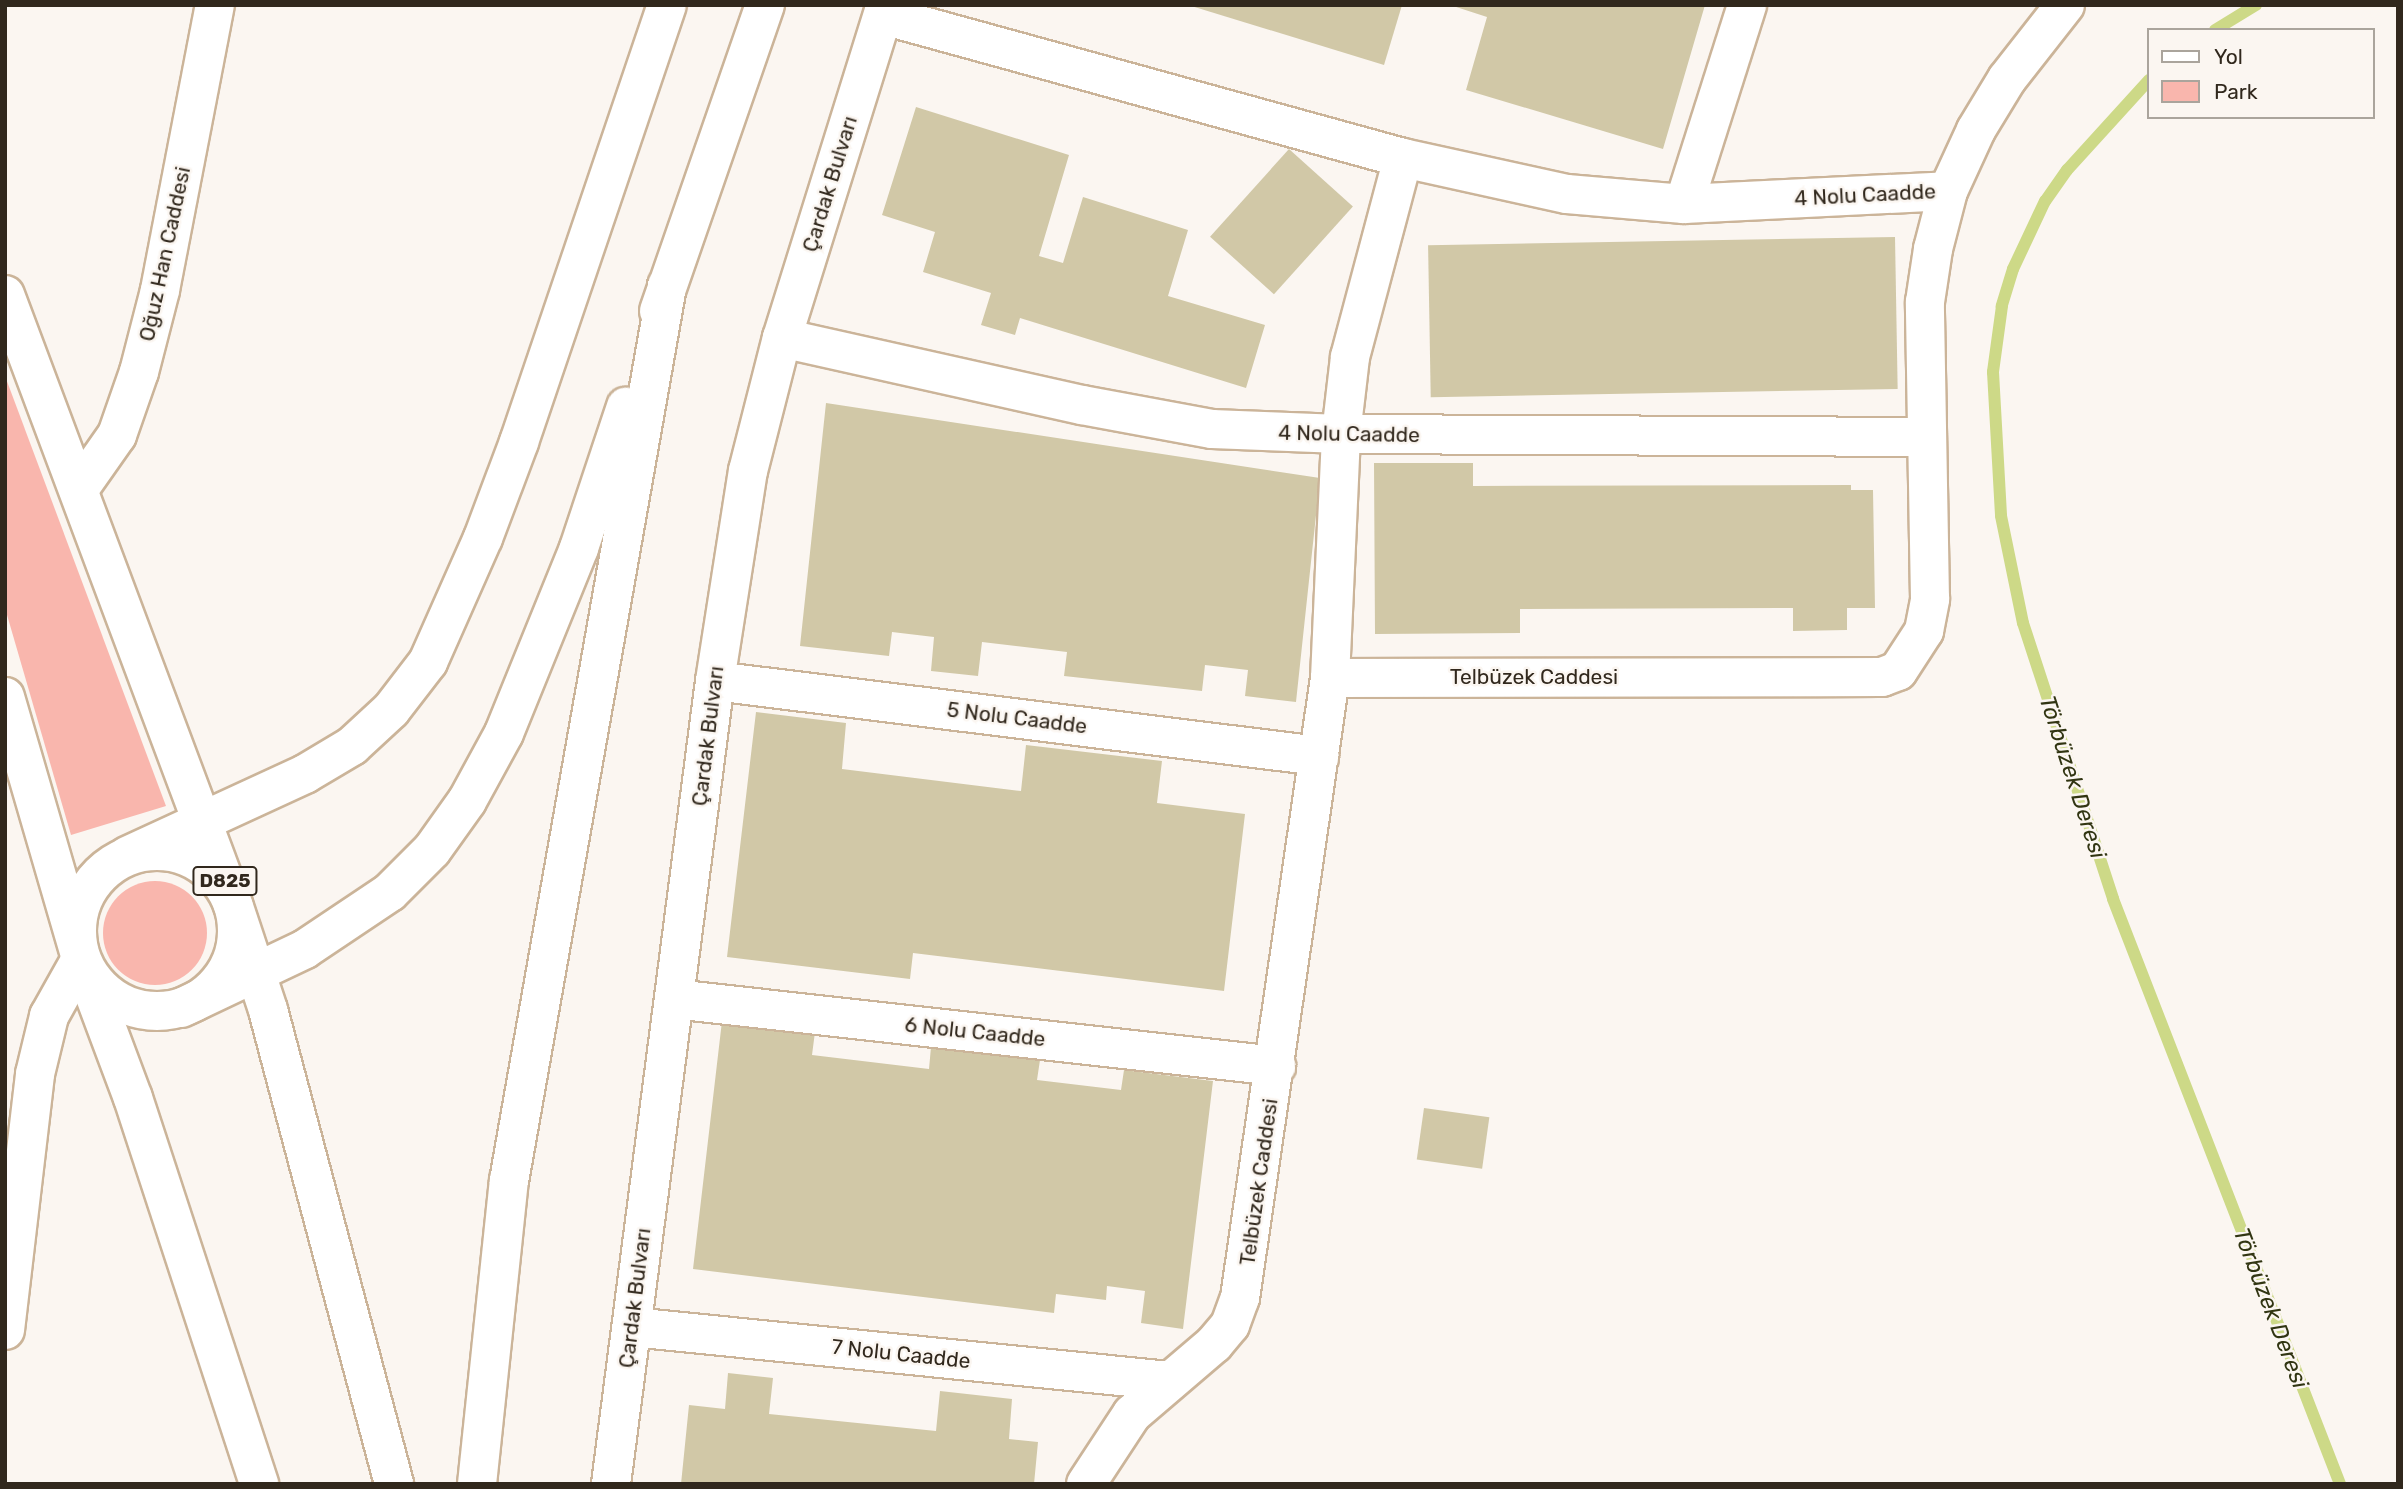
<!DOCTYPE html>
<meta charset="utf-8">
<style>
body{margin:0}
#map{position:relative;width:2403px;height:1489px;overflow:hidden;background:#fbf6f1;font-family:Rubik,sans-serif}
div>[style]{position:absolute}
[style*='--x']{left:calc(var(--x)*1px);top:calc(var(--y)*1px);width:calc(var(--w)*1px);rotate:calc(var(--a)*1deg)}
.green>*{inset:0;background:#f9b6ad}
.round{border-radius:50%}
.stream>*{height:12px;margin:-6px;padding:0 6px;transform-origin:6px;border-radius:6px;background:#cdd987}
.building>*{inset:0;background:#d1c8a7;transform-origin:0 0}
.roads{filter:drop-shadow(2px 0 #cbb499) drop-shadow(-2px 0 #cbb499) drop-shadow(0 2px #cbb499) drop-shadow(0 -2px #cbb499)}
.minor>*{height:38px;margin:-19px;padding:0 19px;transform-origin:19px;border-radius:19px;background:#fff}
.major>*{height:38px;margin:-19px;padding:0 19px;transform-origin:19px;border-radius:19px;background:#fff}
.highway>*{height:38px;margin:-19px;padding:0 19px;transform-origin:19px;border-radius:19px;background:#fff}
.highway>.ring{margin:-19px;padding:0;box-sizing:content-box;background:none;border:38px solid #fff;border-radius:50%}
span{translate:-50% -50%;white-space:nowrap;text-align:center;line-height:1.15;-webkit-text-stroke:5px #fbf6f1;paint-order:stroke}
.shield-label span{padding:2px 5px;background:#fbf6f1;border:2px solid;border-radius:5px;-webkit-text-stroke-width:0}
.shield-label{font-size:19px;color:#31281d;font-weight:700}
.street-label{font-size:21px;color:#31281d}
.water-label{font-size:23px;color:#313512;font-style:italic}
.frame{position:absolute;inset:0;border:7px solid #31281d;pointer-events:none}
.legend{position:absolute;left:2147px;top:28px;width:228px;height:91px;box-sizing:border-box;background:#fbf6f1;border:2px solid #aaa49c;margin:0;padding:9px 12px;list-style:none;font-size:21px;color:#31281d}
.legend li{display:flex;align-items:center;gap:14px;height:35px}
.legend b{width:35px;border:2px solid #aaa49c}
</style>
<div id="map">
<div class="green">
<i style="clip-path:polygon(5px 376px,166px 806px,71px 835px,5px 608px)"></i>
<i class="round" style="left:103px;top:881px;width:104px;height:104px"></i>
</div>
<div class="stream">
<i style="--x:2215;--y:30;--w:48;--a:-31.4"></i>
<i style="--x:2149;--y:80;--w:122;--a:132.3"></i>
<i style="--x:2067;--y:170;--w:38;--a:125"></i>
<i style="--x:2045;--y:201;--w:75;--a:115.2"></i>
<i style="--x:2013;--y:269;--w:39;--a:107"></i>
<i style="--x:2002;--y:306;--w:67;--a:97.8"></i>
<i style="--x:1993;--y:372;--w:144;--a:86.8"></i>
<i style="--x:2001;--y:516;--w:109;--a:78.4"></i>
<i style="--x:2023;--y:623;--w:290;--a:71.9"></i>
<i style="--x:2113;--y:899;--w:627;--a:68.79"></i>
</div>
<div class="building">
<i style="clip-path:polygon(1188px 5px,1402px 5px,1384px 65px)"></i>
<i style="clip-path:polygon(1450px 5px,1705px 5px,1663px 149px,1466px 90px,1487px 17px)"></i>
<i style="clip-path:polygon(916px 107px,1069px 155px,1039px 256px,1063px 263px,1083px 197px,1188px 230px,1168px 296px,1265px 325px,1246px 388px,1020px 318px,1015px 335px,981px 325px,991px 293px,923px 272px,935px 232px,882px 215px)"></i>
<i style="left:1289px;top:149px;width:86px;height:118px;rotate:42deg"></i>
<i style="left:1895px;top:237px;width:152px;height:467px;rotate:89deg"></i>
<i style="clip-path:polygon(826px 403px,1320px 478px,1296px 702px,1245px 696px,1248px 670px,1205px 665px,1202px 691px,1064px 676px,1067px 652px,982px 642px,978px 676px,931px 671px,934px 637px,892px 632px,889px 656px,800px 646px)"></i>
<i style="clip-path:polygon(1374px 463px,1473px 463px,1473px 486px,1851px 485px,1851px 490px,1873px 490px,1875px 608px,1847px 608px,1847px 630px,1793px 631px,1793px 608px,1520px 609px,1520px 633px,1375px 634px)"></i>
<i style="clip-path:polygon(756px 712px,846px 723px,842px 769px,1021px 791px,1026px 745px,1162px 761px,1157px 803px,1245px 814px,1224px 991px,913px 953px,910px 979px,727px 957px)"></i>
<i style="clip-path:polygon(722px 1021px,815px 1032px,812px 1055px,929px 1069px,931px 1047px,1040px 1060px,1037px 1080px,1121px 1090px,1124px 1070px,1213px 1081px,1183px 1329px,1141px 1323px,1145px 1291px,1107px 1286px,1106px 1300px,1056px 1294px,1054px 1313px,693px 1269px)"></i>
<i style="left:1424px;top:1108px;width:66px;height:52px;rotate:8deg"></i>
<i style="clip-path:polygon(728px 1373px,773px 1378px,769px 1414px,936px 1431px,940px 1391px,1012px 1399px,1009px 1439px,1038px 1442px,1034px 1484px,681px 1484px,689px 1405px,725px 1409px)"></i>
</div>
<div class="roads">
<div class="minor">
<i style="--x:883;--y:15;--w:539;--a:15.38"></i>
<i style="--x:1403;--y:158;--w:168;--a:12.4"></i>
<i style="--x:1567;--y:194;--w:117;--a:4.9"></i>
<i style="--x:1684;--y:204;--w:264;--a:-2.8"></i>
<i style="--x:1684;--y:204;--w:209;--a:-72.4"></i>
<i style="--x:782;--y:338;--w:307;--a:12.6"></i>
<i style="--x:1082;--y:405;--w:132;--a:10.5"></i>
<i style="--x:1212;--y:429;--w:129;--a:2.2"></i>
<i style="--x:1341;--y:434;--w:584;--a:0.29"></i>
<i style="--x:79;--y:489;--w:66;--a:-54.9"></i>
<i style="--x:117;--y:435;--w:67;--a:-70.8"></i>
<i style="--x:139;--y:372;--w:85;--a:-75.6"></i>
<i style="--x:160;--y:290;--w:290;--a:-79.1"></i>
<i style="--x:1330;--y:678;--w:244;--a:-87.4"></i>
<i style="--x:1341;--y:434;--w:78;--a:-83.3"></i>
<i style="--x:1350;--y:357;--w:206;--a:-75.1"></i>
<i style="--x:715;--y:681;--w:609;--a:7.08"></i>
<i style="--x:674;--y:999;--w:606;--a:6.35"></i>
<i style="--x:632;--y:1327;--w:540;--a:5.74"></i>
<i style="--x:5;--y:1330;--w:258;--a:-83.3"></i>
<i style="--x:35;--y:1074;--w:60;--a:-76.4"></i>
<i style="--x:49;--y:1016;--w:65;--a:-60.7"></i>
<i style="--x:611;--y:1484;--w:810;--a:-82.62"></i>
<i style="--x:715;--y:681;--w:213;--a:-81.1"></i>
<i style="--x:748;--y:471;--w:137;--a:-75.7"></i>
<i style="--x:782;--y:338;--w:349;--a:-72.7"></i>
<i style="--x:1086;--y:1484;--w:84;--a:-56.7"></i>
<i style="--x:1132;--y:1414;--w:108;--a:-40.5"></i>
<i style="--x:1214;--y:1344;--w:25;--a:-50"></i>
<i style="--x:1230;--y:1325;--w:29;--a:-70"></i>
<i style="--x:1240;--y:1298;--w:626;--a:-81.74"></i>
<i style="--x:1330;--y:678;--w:552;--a:-0.1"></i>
<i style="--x:1882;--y:677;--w:17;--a:-21"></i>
<i style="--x:1898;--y:671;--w:48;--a:-57"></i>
<i style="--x:1924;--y:631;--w:33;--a:-79"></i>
<i style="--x:1930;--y:599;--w:297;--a:-91"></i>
<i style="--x:1925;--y:302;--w:54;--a:-81.4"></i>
<i style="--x:1933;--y:249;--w:60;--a:-75.5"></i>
<i style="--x:1948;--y:191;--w:67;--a:-65.3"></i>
<i style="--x:1976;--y:130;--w:60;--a:-58.7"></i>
<i style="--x:2007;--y:79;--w:94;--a:-51.9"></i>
</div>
<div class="major">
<i style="--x:659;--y:311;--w:324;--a:-70.9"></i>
<i style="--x:127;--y:856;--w:196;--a:-24.7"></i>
<i style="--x:305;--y:774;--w:55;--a:-30.8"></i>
<i style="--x:352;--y:746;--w:53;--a:-42.7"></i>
<i style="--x:391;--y:710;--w:61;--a:-52.4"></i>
<i style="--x:428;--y:662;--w:136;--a:-66.1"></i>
<i style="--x:483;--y:538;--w:103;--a:-69.4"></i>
<i style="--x:519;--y:442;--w:461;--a:-71.3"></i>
<i style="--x:181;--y:1008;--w:137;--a:-25.4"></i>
<i style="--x:305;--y:949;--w:102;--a:-33.8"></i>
<i style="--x:390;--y:892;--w:59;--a:-45"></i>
<i style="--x:432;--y:850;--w:60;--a:-54.5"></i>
<i style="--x:467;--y:801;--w:77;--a:-61.4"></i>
<i style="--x:504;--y:733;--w:200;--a:-67.9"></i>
<i style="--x:579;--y:548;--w:149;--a:-71.6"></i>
<i style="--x:477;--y:1484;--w:305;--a:-84"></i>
<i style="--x:509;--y:1181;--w:909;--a:-79.99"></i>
</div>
<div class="highway">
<i style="--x:5;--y:295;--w:653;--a:69.49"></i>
<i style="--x:234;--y:907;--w:108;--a:71.7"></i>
<i style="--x:268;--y:1010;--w:490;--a:75.1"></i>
<i style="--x:5;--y:697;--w:273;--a:73.8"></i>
<i style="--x:81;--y:959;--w:148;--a:69.5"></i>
<i style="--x:133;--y:1098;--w:406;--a:71.9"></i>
<i class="ring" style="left:77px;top:851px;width:122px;height:122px"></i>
</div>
</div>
<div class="shield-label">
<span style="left:225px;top:881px">D825</span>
</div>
<div class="street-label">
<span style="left:830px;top:184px;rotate:-73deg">Çardak Bulvarı</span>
<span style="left:1865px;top:195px;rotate:-3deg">4 Nolu Caadde</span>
<span style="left:165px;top:254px;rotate:-78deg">Oğuz Han Caddesi</span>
<span style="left:1349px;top:434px;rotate:1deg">4 Nolu Caadde</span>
<span style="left:1534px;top:677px">Telbüzek Caddesi</span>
<span style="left:1017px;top:718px;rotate:7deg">5 Nolu Caadde</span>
<span style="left:708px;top:736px;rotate:-83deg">Çardak Bulvarı</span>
<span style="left:975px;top:1032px;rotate:6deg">6 Nolu Caadde</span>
<span style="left:1259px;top:1182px;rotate:-82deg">Telbüzek Caddesi</span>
<span style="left:635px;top:1298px;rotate:-83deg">Çardak Bulvarı</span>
<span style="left:901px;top:1354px;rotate:6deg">7 Nolu Caadde</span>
</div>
<div class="water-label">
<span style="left:2073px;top:777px;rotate:72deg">Törbüzek Deresi</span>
<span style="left:2271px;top:1308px;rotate:69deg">Törbüzek Deresi</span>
</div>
<div class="frame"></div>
<ul class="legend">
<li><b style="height:9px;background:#fff"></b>Yol</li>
<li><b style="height:19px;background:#f9b6ad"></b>Park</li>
</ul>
</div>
